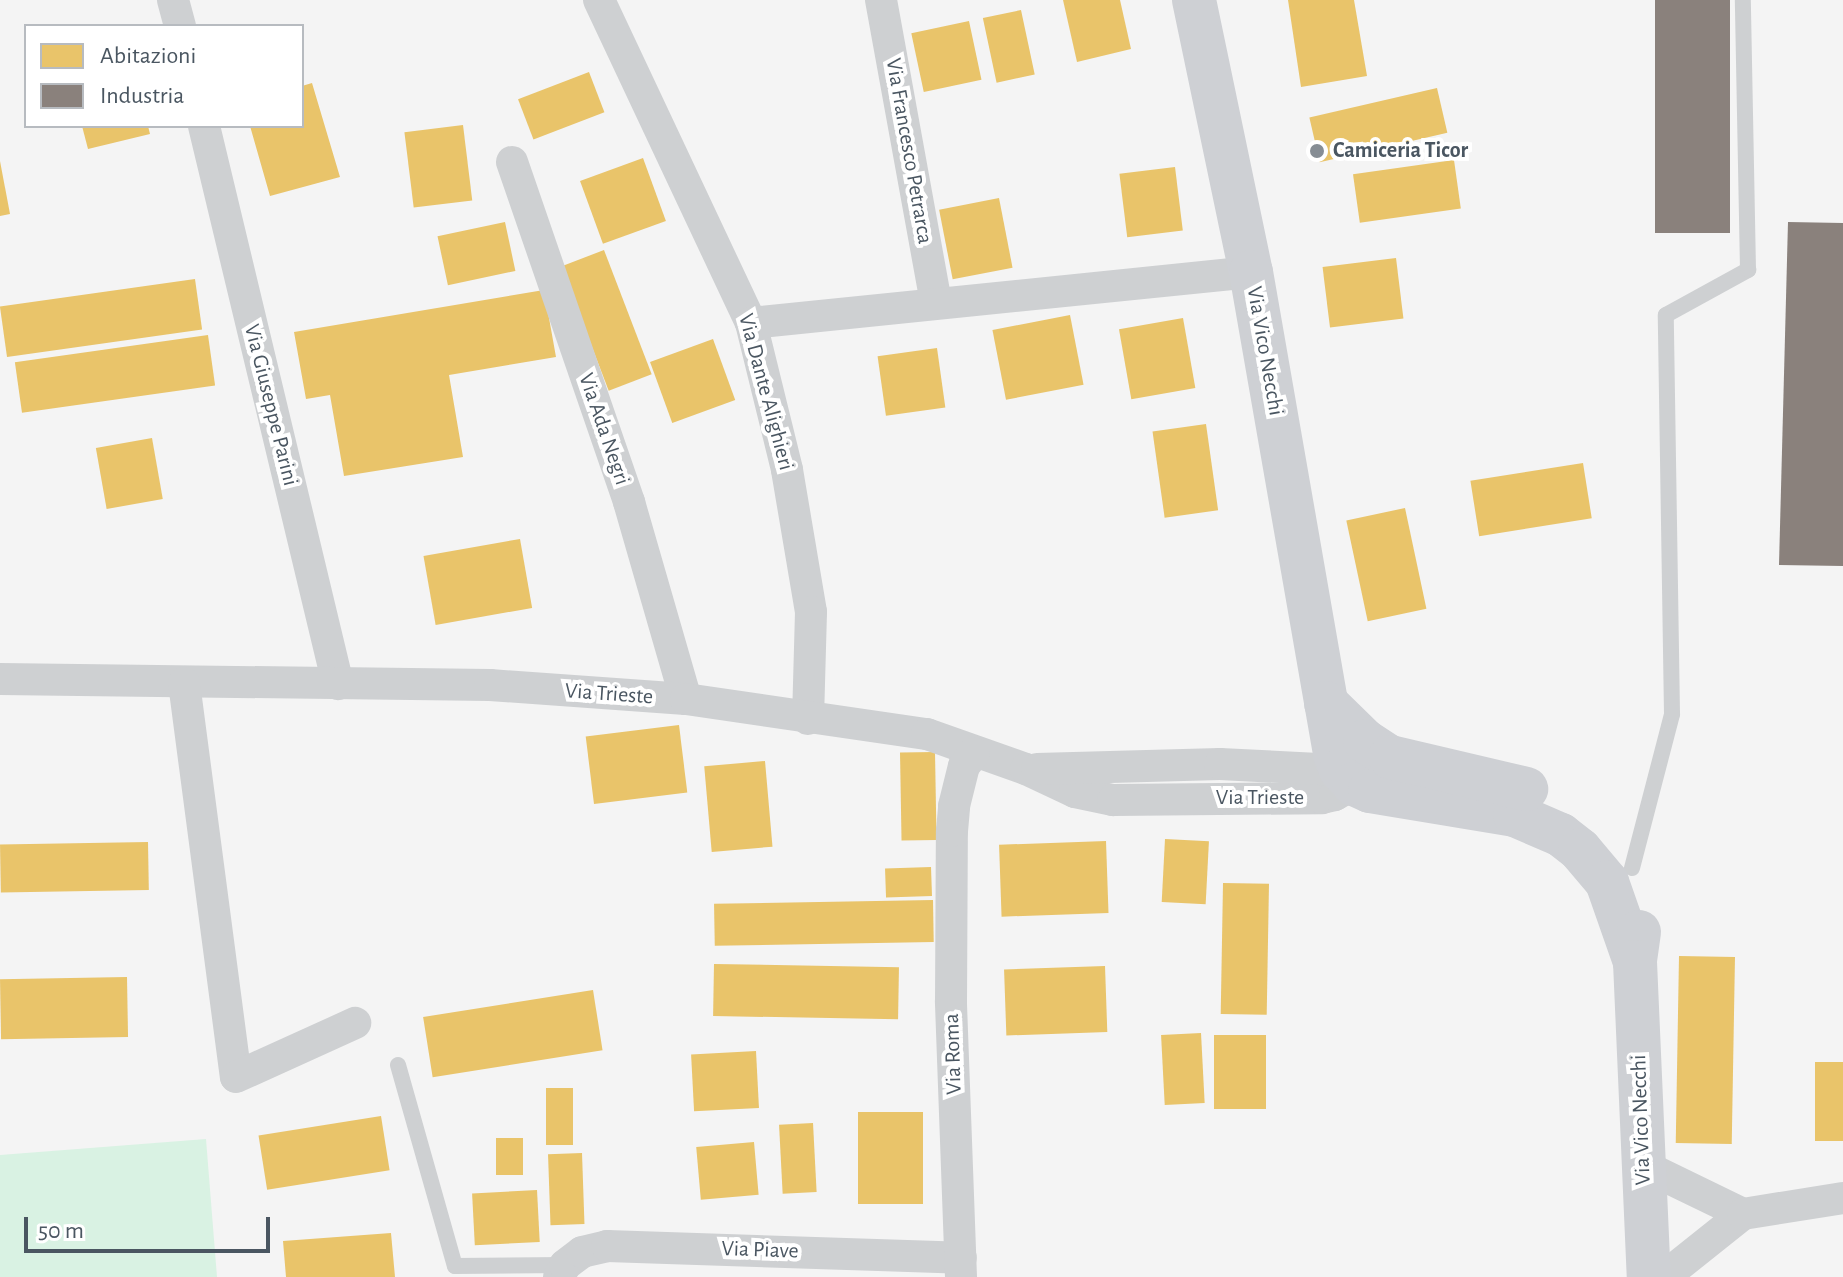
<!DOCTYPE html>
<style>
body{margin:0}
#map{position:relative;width:1843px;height:1277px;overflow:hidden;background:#f4f4f4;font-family:"Alegreya Sans",sans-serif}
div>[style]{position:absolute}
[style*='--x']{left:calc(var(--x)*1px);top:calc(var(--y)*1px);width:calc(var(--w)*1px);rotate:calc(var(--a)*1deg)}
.green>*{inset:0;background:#d9f2e3}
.homes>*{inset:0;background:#e9c46a;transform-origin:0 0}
.industry>*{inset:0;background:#8a817c;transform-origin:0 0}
.lane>*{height:16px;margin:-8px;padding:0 8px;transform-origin:8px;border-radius:8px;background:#ced0d2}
.street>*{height:32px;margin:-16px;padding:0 16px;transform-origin:16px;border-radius:16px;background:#ced0d2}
.secondary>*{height:44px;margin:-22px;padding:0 22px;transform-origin:22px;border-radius:22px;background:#ced0d4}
.dots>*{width:22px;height:22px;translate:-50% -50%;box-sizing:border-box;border:4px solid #fff;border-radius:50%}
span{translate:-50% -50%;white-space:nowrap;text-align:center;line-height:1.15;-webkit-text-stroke:8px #fff;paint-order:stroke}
.street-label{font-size:22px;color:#4a5661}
.poi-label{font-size:22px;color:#4a5661;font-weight:700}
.left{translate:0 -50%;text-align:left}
.legend{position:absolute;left:24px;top:24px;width:280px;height:104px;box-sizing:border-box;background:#fff;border:2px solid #b7bbc0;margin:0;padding:10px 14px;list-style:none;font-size:24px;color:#4a5661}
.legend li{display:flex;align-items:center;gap:16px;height:40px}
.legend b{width:40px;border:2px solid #b7bbc0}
.scale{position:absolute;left:24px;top:1217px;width:246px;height:36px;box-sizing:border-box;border:4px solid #4a5661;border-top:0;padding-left:10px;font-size:24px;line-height:28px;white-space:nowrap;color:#4a5661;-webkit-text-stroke:6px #fff;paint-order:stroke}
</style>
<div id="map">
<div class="green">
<i style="clip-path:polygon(206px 1139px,217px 1277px,0 1277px,0 1155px)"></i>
</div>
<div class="homes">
<i style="clip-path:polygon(1063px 0,1120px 0,1131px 49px,1077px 62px)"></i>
<i style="clip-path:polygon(1288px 0,1354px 0,1367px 76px,1301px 87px)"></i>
<i style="left:1021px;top:10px;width:66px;height:39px;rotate:78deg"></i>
<i style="left:969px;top:21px;width:60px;height:59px;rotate:78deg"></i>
<i style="left:589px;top:72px;width:43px;height:76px;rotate:69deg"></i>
<i style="clip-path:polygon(312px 83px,340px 177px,270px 196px,250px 126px,302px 126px,302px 86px)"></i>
<i style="left:1437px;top:88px;width:46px;height:131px;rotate:77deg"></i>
<i style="left:463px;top:125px;width:76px;height:59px;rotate:83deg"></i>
<i style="clip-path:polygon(82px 126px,148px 126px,150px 134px,88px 149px)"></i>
<i style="left:643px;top:158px;width:67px;height:67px;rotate:70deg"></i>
<i style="left:1454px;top:160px;width:49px;height:102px;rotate:82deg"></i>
<i style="clip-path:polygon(0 161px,10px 214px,0 216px)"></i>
<i style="left:1175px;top:167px;width:64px;height:56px;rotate:83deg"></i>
<i style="left:999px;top:198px;width:71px;height:61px;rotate:79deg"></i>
<i style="left:505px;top:222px;width:50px;height:69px;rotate:78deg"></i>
<i style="left:604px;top:250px;width:133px;height:46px;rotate:69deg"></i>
<i style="left:1396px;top:258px;width:61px;height:74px;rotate:83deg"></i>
<i style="left:195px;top:279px;width:51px;height:197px;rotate:82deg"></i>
<i style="clip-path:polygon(544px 290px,556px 357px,449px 375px,463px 457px,344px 476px,330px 395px,306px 399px,294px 332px)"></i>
<i style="left:1070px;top:315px;width:71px;height:79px;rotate:79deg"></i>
<i style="left:1183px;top:318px;width:71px;height:65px;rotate:80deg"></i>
<i style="left:208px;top:335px;width:51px;height:195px;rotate:82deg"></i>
<i style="left:713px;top:339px;width:65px;height:67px;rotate:70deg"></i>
<i style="left:937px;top:348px;width:60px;height:60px;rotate:82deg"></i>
<i style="left:1206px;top:424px;width:87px;height:54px;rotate:82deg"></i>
<i style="left:152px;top:438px;width:62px;height:57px;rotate:80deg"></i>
<i style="left:1583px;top:463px;width:56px;height:114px;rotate:81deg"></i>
<i style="left:1405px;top:508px;width:103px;height:60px;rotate:78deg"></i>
<i style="left:520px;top:539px;width:70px;height:98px;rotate:80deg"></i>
<i style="left:679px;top:725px;width:68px;height:94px;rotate:83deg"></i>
<i style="left:935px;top:752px;width:88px;height:35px;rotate:89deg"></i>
<i style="left:765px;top:761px;width:86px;height:61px;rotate:85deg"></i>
<i style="left:1165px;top:839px;width:44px;height:63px;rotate:3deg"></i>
<i style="left:1106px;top:841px;width:72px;height:107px;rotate:88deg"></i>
<i style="left:148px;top:842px;width:48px;height:148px;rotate:89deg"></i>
<i style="left:931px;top:867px;width:29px;height:46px;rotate:88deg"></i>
<i style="left:1223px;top:883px;width:46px;height:131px;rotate:1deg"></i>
<i style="left:933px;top:900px;width:42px;height:219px;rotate:89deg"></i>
<i style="left:1679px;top:956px;width:56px;height:187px;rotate:1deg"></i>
<i style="left:714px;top:964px;width:185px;height:52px;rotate:1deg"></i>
<i style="left:1105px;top:966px;width:66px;height:101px;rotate:88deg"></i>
<i style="left:127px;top:977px;width:60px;height:127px;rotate:89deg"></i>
<i style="left:593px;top:990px;width:61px;height:172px;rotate:81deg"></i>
<i style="left:1201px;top:1033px;width:70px;height:40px;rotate:87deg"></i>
<i style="left:1214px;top:1035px;width:52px;height:74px"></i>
<i style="left:756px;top:1051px;width:57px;height:65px;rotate:87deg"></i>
<i style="left:1815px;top:1062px;width:28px;height:79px"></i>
<i style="left:546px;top:1088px;width:27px;height:57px"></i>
<i style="left:858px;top:1112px;width:65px;height:92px"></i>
<i style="left:381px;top:1116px;width:55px;height:124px;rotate:81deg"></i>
<i style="left:813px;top:1123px;width:69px;height:34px;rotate:87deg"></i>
<i style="left:496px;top:1138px;width:27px;height:37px"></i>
<i style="left:754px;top:1142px;width:53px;height:58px;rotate:85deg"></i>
<i style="left:582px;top:1153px;width:71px;height:34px;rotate:88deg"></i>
<i style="left:537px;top:1190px;width:52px;height:65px;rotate:87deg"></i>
<i style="clip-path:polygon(391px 1233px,395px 1277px,286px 1277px,283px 1241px)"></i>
</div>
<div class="industry">
<i style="left:1655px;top:0;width:75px;height:233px"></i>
<i style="clip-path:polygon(1788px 222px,1843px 223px,1843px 566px,1779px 565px)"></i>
</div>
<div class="lane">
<i style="--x:1632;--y:868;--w:159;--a:-75.4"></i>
<i style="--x:1672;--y:714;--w:399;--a:-90.9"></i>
<i style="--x:1666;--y:315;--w:94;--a:-28.8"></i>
<i style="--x:1748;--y:270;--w:270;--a:-91.1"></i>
<i style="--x:398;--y:1065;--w:209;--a:74.2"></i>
<i style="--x:455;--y:1266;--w:110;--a:-0.5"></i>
</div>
<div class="street">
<i style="--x:173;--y:0;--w:27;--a:75"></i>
<i style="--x:599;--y:0;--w:357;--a:64.8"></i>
<i style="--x:751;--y:323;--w:151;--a:76.2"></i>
<i style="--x:787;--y:470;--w:144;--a:80.4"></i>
<i style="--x:811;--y:612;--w:107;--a:91.6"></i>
<i style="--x:881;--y:0;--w:307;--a:79.7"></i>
<i style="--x:204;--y:126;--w:574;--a:76.5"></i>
<i style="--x:512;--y:162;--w:360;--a:71"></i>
<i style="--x:629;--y:502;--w:205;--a:73.9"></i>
<i style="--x:751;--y:323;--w:503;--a:-5.82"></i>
<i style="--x:0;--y:679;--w:490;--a:0.7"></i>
<i style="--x:490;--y:685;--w:196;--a:4.1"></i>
<i style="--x:686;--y:699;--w:244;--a:8.3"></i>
<i style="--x:927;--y:734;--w:105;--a:19.5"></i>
<i style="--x:1026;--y:769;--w:54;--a:25.1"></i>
<i style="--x:1075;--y:792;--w:39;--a:12"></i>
<i style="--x:1113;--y:800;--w:209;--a:-0.5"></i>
<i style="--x:1322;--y:798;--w:13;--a:-13"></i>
<i style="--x:1335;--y:795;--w:22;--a:-30"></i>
<i style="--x:1354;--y:784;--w:20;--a:-84"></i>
<i style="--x:184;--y:683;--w:397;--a:82.5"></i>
<i style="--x:236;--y:1077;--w:131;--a:-24.4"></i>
<i style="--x:1037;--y:769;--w:183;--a:-1.6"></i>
<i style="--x:1220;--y:764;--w:138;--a:2.9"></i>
<i style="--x:1642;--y:1165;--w:112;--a:25.9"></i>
<i style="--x:559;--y:1277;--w:13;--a:-63"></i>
<i style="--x:565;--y:1265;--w:21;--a:-37"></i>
<i style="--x:582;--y:1252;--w:26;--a:-13"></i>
<i style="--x:607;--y:1246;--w:354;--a:1.9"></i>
<i style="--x:961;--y:1277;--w:276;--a:-92.1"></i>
<i style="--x:951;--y:1001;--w:170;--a:-89.7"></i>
<i style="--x:952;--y:831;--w:25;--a:-85"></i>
<i style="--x:954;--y:806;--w:41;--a:-76"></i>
<i style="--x:964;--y:766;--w:16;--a:-52"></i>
<i style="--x:1664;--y:1277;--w:101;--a:-38.6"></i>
<i style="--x:1743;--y:1214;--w:101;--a:-9.1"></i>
</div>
<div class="secondary">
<i style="--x:1194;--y:0;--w:278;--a:78.2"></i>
<i style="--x:1251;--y:272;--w:490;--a:80.1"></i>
<i style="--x:1335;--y:755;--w:16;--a:68"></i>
<i style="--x:1341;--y:770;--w:19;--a:47"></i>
<i style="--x:1354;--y:784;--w:17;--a:24"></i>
<i style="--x:1370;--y:791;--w:147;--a:9.4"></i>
<i style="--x:1515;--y:815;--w:50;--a:23.5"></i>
<i style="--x:1561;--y:835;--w:24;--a:38"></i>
<i style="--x:1580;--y:850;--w:42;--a:49.8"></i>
<i style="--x:1607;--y:882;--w:85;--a:70.7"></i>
<i style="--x:1326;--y:703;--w:54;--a:44.3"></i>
<i style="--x:1365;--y:741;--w:30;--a:33"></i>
<i style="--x:1390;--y:757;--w:140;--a:13.2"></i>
<i style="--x:1639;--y:932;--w:30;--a:98"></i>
<i style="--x:1635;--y:962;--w:315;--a:87.5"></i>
</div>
<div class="dots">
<i style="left:1317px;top:151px;background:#868d94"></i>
</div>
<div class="street-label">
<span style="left:909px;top:151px;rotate:80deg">Via Francesco Petrarca</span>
<span style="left:1265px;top:351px;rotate:80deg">Via Vico Necchi</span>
<span style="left:766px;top:392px;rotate:75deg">Via Dante Alighieri</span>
<span style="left:271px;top:405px;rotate:76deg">Via Giuseppe Parini</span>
<span style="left:604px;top:429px;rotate:71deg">Via Ada Negri</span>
<span style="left:609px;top:694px;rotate:4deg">Via Trieste</span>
<span style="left:1260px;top:798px">Via Trieste</span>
<span style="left:953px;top:1054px;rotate:-92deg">Via Roma</span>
<span style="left:1641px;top:1120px;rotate:-92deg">Via Vico Necchi</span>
<span style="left:760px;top:1250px;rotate:2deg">Via Piave</span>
</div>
<div class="poi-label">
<span class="left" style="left:1333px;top:151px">Camiceria Ticor</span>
</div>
<ul class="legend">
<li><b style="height:22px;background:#e9c46a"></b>Abitazioni</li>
<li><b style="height:22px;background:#8a817c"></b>Industria</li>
</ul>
<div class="scale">50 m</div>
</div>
